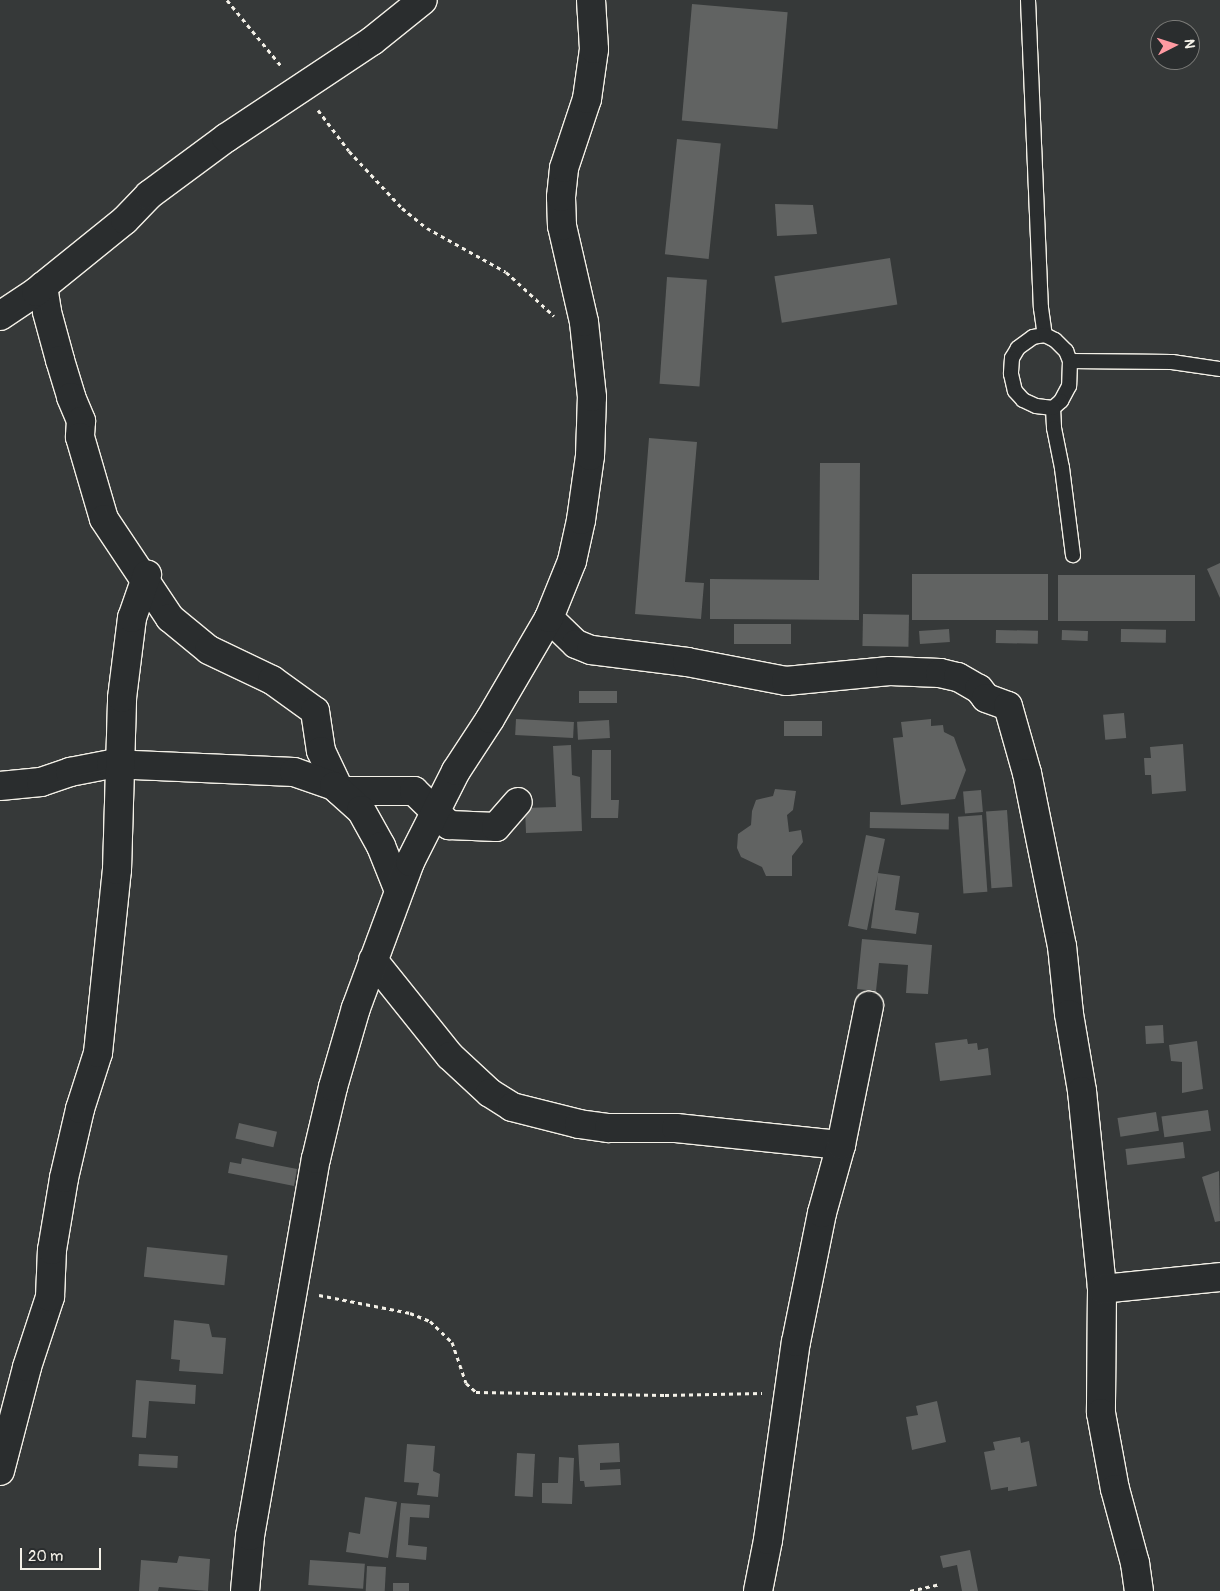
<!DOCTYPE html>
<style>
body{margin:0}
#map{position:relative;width:1220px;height:1591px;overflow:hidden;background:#363939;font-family:Pangolin,sans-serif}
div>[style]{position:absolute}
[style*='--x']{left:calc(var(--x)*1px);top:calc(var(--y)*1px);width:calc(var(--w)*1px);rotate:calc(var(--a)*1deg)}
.building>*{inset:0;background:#616362;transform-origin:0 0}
.path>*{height:3px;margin-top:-1.5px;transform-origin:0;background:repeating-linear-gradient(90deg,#f4f1e8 0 4px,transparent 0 8px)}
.roads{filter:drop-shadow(1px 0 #f4f1e8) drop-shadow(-1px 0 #f4f1e8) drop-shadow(0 1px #f4f1e8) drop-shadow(0 -1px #f4f1e8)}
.service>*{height:14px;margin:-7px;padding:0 7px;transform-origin:7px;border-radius:7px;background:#2a2d2e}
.minor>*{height:28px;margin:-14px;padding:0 14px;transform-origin:14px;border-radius:14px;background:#2a2d2e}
span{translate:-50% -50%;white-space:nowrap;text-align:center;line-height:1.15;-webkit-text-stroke:4px #2a2d2e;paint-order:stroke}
.north{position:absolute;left:1150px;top:20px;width:50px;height:50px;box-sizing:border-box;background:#2a2d2e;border:1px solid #7b7b78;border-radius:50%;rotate:85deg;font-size:14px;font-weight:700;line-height:20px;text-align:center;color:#f4f1e8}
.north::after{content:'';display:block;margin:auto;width:18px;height:22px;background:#ff9aa2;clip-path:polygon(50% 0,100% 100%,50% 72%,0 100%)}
.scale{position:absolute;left:20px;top:1548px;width:81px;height:22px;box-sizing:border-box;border:2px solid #f4f1e8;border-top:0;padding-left:6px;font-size:15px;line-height:18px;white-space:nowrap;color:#f4f1e8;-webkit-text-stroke:4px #2a2d2e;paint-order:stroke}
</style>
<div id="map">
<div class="building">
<i style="left:692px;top:4px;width:96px;height:117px;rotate:5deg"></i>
<i style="left:677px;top:139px;width:44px;height:116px;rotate:6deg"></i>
<i style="clip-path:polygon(775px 204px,813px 205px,817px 234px,777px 236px)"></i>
<i style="left:890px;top:258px;width:47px;height:117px;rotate:81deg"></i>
<i style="left:667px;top:277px;width:40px;height:107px;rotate:4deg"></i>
<i style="clip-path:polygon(649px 438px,697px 442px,685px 582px,704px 583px,701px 619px,635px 614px)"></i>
<i style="clip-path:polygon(820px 463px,860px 463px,859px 620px,710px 619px,710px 579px,819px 580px)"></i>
<i style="clip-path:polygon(1220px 563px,1220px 598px,1207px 569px)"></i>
<i style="left:912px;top:574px;width:136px;height:46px"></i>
<i style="left:1058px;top:575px;width:137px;height:46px"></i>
<i style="left:863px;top:614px;width:46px;height:32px;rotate:1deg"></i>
<i style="left:734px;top:624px;width:57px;height:20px"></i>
<i style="left:949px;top:629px;width:13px;height:30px;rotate:86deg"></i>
<i style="left:1121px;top:629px;width:45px;height:13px;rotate:1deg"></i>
<i style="left:996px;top:630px;width:42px;height:13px;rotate:1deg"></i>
<i style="left:1062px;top:630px;width:26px;height:10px;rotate:2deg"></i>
<i style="left:579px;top:691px;width:38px;height:12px"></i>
<i style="left:1124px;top:713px;width:25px;height:21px;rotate:85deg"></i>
<i style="left:516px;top:719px;width:58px;height:16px;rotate:3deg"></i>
<i style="clip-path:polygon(931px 719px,931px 726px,943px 725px,944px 732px,954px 737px,966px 770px,955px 799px,901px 805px,893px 738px,903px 737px,901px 722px)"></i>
<i style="left:609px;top:720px;width:18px;height:32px;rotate:87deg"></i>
<i style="left:822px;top:721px;width:15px;height:38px;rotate:90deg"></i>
<i style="clip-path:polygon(1183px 744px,1186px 791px,1152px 794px,1151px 775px,1145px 775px,1144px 758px,1151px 758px,1150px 747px)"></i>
<i style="clip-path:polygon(571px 745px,572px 775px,580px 777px,582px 831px,526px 833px,525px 808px,556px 807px,553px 746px)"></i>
<i style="clip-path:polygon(592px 750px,611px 750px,611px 800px,619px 800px,618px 818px,591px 818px)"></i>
<i style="clip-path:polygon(775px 789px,796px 791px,793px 810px,787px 815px,789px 832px,801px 830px,803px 842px,792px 856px,792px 876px,766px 876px,762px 867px,741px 857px,737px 848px,738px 834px,751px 825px,752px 811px,756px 800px,773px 796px)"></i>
<i style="left:981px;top:790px;width:22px;height:18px;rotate:85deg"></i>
<i style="left:1007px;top:810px;width:77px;height:21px;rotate:86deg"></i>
<i style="left:870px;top:812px;width:79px;height:16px;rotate:1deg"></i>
<i style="left:982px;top:815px;width:77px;height:24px;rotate:86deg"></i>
<i style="clip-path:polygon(866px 835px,885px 839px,878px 873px,900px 876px,895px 910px,919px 913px,916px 934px,871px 928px,878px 875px,867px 930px,848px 926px)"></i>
<i style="clip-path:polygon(862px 939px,932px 945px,928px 994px,906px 993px,908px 965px,879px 963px,876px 991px,857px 989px)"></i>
<i style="left:1163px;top:1025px;width:18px;height:18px;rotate:87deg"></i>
<i style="clip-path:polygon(967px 1039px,968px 1044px,977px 1043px,978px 1050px,988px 1048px,991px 1075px,940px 1081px,935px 1043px)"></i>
<i style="clip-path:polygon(1197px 1041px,1203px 1089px,1182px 1093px,1182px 1062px,1171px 1061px,1169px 1045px)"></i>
<i style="left:1208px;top:1110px;width:21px;height:47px;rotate:82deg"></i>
<i style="left:1156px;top:1112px;width:19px;height:39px;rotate:81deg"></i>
<i style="left:239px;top:1123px;width:39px;height:16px;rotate:13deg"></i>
<i style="left:1183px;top:1142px;width:16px;height:58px;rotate:83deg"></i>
<i style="clip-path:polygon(242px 1158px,297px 1169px,294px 1186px,228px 1173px,230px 1162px,241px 1164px)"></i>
<i style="clip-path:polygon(1219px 1171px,1220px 1221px,1215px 1222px,1202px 1177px)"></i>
<i style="left:147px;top:1247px;width:81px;height:30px;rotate:6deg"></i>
<i style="clip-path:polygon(174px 1320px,209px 1324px,212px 1337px,226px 1338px,223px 1374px,179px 1371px,180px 1360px,171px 1359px)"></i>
<i style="clip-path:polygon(136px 1380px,196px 1385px,195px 1404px,149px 1401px,146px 1438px,132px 1437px)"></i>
<i style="clip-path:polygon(937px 1401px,946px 1442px,912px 1450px,906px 1417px,918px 1415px,916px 1406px)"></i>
<i style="clip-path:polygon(1020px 1437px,1021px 1443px,1029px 1441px,1037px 1486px,1008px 1491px,1008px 1487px,991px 1490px,984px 1452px,995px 1450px,993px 1442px)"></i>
<i style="clip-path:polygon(619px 1443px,620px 1462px,600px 1463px,600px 1470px,620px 1469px,621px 1485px,585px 1487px,584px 1481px,580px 1481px,578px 1445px)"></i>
<i style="clip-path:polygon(407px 1444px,435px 1446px,433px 1471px,440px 1474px,438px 1497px,417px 1495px,419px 1483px,404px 1482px)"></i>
<i style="left:517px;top:1453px;width:18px;height:43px;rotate:3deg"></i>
<i style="left:139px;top:1454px;width:39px;height:12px;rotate:3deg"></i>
<i style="clip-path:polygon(559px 1457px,574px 1458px,572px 1504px,542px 1503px,542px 1483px,558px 1483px)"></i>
<i style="clip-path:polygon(365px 1497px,397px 1502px,388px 1558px,346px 1552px,349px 1532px,360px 1534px)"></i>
<i style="clip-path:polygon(401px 1503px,430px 1505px,429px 1518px,410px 1517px,408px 1545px,427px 1547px,426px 1560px,396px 1557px)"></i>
<i style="clip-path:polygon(970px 1550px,978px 1591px,962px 1591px,957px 1565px,943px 1568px,940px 1556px)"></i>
<i style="clip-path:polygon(179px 1556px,210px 1559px,208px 1591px,159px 1587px,158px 1591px,139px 1591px,141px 1560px,177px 1563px)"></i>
<i style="left:310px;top:1560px;width:55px;height:25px;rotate:4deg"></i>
<i style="left:367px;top:1566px;width:19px;height:25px;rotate:3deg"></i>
<i style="left:409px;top:1583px;width:8px;height:16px;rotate:90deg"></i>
</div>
<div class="path">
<i style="--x:227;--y:0;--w:87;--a:50.6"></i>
<i style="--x:318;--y:110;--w:51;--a:52.9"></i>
<i style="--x:349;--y:151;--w:78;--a:47.1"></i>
<i style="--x:402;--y:208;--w:32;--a:39"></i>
<i style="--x:427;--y:228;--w:90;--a:29.1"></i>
<i style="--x:506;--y:272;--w:65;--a:42.5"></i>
<i style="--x:319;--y:1295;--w:93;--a:11.2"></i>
<i style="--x:410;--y:1313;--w:22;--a:22"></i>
<i style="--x:430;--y:1321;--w:30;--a:44"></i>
<i style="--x:452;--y:1342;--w:43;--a:71.1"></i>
<i style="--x:466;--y:1383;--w:13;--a:42"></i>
<i style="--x:476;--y:1392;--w:189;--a:0.9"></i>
<i style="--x:665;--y:1395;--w:97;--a:-1.2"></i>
<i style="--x:910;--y:1591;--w:31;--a:-13"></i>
</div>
<div class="roads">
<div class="service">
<i style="--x:1028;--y:0;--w:308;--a:87.6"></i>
<i style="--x:1041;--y:308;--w:27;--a:82"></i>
<i style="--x:1045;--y:335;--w:11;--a:27"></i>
<i style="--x:1055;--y:340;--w:16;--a:45"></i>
<i style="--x:1066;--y:351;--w:11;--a:68"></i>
<i style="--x:1070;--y:361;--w:25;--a:92"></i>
<i style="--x:1069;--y:386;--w:17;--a:118"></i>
<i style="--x:1061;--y:401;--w:11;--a:139"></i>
<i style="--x:1053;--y:408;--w:20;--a:87"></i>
<i style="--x:1054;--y:428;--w:41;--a:78.7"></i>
<i style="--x:1062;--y:468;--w:88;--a:82.8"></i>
<i style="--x:1045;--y:335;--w:12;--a:171"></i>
<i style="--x:1033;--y:337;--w:19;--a:144"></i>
<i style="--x:1018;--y:348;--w:12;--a:121"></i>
<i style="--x:1012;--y:358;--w:16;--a:94"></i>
<i style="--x:1011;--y:374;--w:17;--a:77"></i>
<i style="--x:1015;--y:391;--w:12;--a:48"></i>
<i style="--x:1023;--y:400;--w:14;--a:25"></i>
<i style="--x:1036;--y:406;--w:17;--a:7"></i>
<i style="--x:1070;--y:361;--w:102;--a:0.6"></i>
<i style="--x:1172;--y:362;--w:49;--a:8.3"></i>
</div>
<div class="minor">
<i style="--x:43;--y:286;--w:26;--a:81"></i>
<i style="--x:47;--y:312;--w:50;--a:74.8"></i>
<i style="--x:60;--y:360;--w:39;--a:73"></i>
<i style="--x:71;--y:397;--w:26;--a:67"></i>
<i style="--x:81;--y:421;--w:16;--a:94"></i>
<i style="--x:80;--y:437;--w:85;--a:73.7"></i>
<i style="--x:104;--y:519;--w:119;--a:56.3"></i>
<i style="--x:170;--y:618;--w:50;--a:39.4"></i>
<i style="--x:209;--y:650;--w:70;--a:25.5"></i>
<i style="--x:272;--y:680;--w:53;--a:35.8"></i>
<i style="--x:315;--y:711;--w:40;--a:81.5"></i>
<i style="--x:321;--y:751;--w:44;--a:64.6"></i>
<i style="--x:340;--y:791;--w:74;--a:0"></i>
<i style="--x:414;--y:791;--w:49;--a:44.2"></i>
<i style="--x:449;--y:825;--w:47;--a:2.4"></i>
<i style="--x:496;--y:827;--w:33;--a:-49"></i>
<i style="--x:0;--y:316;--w:43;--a:-33.7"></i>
<i style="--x:36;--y:292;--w:114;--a:-39"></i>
<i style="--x:125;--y:220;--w:35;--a:-46"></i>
<i style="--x:149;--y:195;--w:96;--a:-36.5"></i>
<i style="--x:226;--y:138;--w:175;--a:-33.6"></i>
<i style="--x:372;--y:41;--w:65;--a:-38.8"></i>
<i style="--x:549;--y:618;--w:37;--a:44"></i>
<i style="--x:576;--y:644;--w:16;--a:22"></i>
<i style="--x:591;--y:650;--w:97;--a:7.1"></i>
<i style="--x:687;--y:662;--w:101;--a:10.9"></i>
<i style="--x:786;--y:681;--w:104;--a:-5.5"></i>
<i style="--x:890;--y:671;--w:50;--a:2.3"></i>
<i style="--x:940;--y:673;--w:18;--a:13"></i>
<i style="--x:958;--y:677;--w:24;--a:30"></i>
<i style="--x:979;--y:689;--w:11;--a:52"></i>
<i style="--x:986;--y:698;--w:23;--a:20"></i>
<i style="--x:1008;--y:706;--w:70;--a:74.2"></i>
<i style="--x:1027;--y:773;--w:177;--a:78.6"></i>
<i style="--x:1062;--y:946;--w:68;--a:84.1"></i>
<i style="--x:1069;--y:1014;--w:78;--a:80.4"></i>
<i style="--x:1082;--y:1091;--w:199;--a:84.2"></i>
<i style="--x:1102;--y:1289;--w:124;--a:90.5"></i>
<i style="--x:1101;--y:1413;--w:77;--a:79.6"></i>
<i style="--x:1115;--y:1489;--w:77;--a:74.9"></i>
<i style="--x:1135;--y:1563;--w:28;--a:82"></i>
<i style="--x:0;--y:786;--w:41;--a:-5.6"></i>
<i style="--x:41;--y:782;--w:31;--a:-19"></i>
<i style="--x:70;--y:772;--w:42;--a:-11"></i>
<i style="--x:111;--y:764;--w:183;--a:2.5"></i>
<i style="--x:294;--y:772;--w:42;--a:19.3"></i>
<i style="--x:334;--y:786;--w:36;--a:42"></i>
<i style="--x:361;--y:810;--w:41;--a:60.9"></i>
<i style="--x:381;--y:846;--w:48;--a:68.2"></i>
<i style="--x:373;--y:960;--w:123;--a:51.3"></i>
<i style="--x:450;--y:1056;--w:54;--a:42.8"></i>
<i style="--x:490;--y:1093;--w:26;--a:32"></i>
<i style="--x:512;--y:1107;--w:69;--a:14.2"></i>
<i style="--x:579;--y:1124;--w:30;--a:8"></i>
<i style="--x:609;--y:1128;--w:67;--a:0"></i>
<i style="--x:676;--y:1128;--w:166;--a:5.9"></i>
<i style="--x:1102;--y:1289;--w:119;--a:-5.8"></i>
<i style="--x:0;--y:1471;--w:107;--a:-75.4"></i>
<i style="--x:27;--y:1367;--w:74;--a:-71.8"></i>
<i style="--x:50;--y:1297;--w:47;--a:-87.6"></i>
<i style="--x:52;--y:1250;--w:73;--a:-80.5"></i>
<i style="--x:64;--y:1178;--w:71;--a:-76.9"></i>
<i style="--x:80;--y:1109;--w:59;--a:-72.2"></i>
<i style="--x:98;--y:1053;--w:184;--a:-84.1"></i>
<i style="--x:117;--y:870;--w:172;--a:-88.3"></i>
<i style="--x:122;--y:698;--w:81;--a:-82.9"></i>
<i style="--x:132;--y:618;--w:46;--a:-70.8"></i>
<i style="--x:245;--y:1591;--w:55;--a:-84.8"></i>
<i style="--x:250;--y:1536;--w:383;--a:-80.1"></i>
<i style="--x:316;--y:1159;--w:74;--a:-76.7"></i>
<i style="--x:333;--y:1087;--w:82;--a:-73.8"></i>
<i style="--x:356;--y:1008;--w:156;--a:-69.7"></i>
<i style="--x:410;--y:862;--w:102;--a:-63.2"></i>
<i style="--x:456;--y:771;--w:62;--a:-56.8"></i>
<i style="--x:490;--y:719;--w:117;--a:-59.7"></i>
<i style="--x:549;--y:618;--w:61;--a:-68"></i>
<i style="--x:572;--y:561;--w:42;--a:-77.6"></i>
<i style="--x:581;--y:520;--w:65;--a:-82"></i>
<i style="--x:590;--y:456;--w:59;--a:-88.1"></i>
<i style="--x:592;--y:397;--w:75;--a:-96.1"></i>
<i style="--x:584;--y:322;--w:98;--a:-102.9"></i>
<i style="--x:562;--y:226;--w:29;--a:-92"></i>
<i style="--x:561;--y:197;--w:29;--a:-84"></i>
<i style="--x:564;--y:168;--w:73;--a:-71.6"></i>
<i style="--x:587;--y:99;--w:50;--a:-82"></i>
<i style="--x:594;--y:49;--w:49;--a:-93.5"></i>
<i style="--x:758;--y:1591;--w:52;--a:-78.9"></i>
<i style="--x:768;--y:1540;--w:200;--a:-82"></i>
<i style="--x:796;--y:1342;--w:132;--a:-78.6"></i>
<i style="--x:822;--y:1213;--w:71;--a:-74.4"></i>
<i style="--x:841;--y:1145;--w:142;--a:-78.6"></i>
</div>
</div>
<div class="north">N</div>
<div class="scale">20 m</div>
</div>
